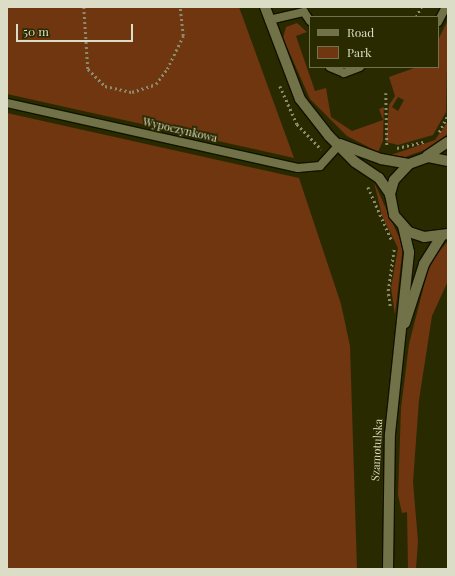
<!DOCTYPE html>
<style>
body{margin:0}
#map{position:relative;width:455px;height:576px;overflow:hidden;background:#2a2a00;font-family:"Playfair Display",serif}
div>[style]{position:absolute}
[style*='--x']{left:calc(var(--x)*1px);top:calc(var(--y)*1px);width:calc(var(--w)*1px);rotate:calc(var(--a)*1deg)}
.green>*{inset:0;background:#6f3610}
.path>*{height:2.5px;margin-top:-1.25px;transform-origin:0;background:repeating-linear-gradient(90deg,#8b8c6c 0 2px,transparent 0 5px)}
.roads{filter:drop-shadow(1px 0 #121200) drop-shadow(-1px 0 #121200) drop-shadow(0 1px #121200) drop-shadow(0 -1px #121200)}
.service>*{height:8px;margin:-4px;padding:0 4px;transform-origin:4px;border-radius:4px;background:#717247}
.minor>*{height:10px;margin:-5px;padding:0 5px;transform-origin:5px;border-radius:5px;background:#717247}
.tertiary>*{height:10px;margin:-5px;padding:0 5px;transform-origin:5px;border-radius:5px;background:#717247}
span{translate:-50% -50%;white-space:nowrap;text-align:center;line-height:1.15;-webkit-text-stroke:3.5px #2a2a00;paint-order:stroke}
.street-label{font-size:11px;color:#dcddc6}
.frame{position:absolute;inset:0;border:8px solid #dcddc6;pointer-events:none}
.legend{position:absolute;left:309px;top:16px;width:130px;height:52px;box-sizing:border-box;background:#2a2a00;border:1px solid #71724f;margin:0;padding:5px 7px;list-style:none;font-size:12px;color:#dcddc6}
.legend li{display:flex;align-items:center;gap:8px;height:20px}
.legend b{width:20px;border:1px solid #71724f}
.scale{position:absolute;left:16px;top:24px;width:117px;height:18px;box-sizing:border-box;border:2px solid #dcddc6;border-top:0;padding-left:5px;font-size:12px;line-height:14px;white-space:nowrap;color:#dcddc6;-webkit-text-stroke:3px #2a2a00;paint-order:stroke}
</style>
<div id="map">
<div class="green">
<i style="clip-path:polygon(7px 7px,239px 7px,294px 158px,7px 94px)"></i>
<i style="clip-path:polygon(evenodd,448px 20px,446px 112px,433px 135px,398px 145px,386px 142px,389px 105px,395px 96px,389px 77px,417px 67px,438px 67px,438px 40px,448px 20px,398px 97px,404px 100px,398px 111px,392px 107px,398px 97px)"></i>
<i style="clip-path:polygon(297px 23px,307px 32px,296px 36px,315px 91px,326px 88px,331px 117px,352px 131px,383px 120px,379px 109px,384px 107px,383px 141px,378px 152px,347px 136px,310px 99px,283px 38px,286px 27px)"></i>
<i style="clip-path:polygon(7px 113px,299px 178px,341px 304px,350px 346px,357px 569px,7px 569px)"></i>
<i style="clip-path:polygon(448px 121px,448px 133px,436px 146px,405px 157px,388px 156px,435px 140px)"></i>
<i style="clip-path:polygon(374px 182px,403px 246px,395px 315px,391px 288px,398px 248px,382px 216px)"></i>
<i style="clip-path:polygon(448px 241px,448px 281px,432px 316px,419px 400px,413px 482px,418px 541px,416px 569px,408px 569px,407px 512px,402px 513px,398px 495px,401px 408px,409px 344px,430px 262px)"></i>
</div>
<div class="path">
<i style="--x:84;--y:7;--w:62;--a:86.3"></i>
<i style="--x:88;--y:69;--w:24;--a:45"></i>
<i style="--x:105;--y:86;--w:28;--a:13"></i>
<i style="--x:132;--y:92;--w:25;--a:-18"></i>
<i style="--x:156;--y:84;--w:19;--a:-54"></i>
<i style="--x:167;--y:69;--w:37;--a:-64"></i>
<i style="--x:183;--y:36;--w:29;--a:-96"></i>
<i style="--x:416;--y:17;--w:11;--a:-63"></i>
<i style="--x:280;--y:86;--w:42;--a:65.9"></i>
<i style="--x:297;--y:124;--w:35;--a:46"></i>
<i style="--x:386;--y:93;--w:54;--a:88.9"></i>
<i style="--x:439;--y:132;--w:19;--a:-62"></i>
<i style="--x:397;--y:148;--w:28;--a:-13"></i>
<i style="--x:368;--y:187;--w:59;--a:66"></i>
<i style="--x:390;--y:306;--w:15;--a:-98"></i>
<i style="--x:388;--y:291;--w:42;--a:-81.9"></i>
</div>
<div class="roads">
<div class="service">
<i style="--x:269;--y:20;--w:36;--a:-13"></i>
<i style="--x:304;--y:12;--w:11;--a:56"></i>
<i style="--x:438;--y:22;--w:17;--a:-62"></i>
<i style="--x:330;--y:67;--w:15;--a:23"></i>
<i style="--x:344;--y:73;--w:17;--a:-21"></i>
<i style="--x:7;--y:103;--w:298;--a:12.6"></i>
<i style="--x:298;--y:168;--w:22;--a:-5"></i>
<i style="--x:320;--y:166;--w:30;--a:-48"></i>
</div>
<div class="minor">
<i style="--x:265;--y:7;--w:98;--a:69.2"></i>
<i style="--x:300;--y:99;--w:47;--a:51.9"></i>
<i style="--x:329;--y:136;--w:37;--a:45"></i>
<i style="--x:355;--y:162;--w:29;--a:34"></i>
<i style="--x:379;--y:178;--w:19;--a:55"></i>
<i style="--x:340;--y:144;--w:44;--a:20.1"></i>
<i style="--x:381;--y:159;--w:28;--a:10"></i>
</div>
<div class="tertiary">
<i style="--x:427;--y:156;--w:25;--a:-34"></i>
<i style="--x:448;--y:161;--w:20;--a:-169"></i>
<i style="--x:428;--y:157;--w:20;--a:160"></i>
<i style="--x:409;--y:164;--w:22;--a:133"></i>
<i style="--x:394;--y:180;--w:15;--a:106"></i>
<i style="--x:390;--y:194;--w:21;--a:79"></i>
<i style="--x:394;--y:215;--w:23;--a:49"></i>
<i style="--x:409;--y:232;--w:16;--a:18"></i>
<i style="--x:424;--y:237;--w:24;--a:-7"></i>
<i style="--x:405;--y:323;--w:62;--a:-72.1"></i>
<i style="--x:424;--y:264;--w:32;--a:-58"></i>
<i style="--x:388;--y:569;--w:135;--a:-89.2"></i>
<i style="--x:390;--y:434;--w:183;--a:-84"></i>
<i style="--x:409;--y:252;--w:26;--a:-103"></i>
</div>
</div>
<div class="street-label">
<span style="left:180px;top:130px;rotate:13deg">Wypoczynkowa</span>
<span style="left:377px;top:450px;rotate:-87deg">Szamotulska</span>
</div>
<div class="frame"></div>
<ul class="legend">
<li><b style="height:5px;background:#717247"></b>Road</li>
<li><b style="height:11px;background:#6f3610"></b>Park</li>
</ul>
<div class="scale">50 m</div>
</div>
